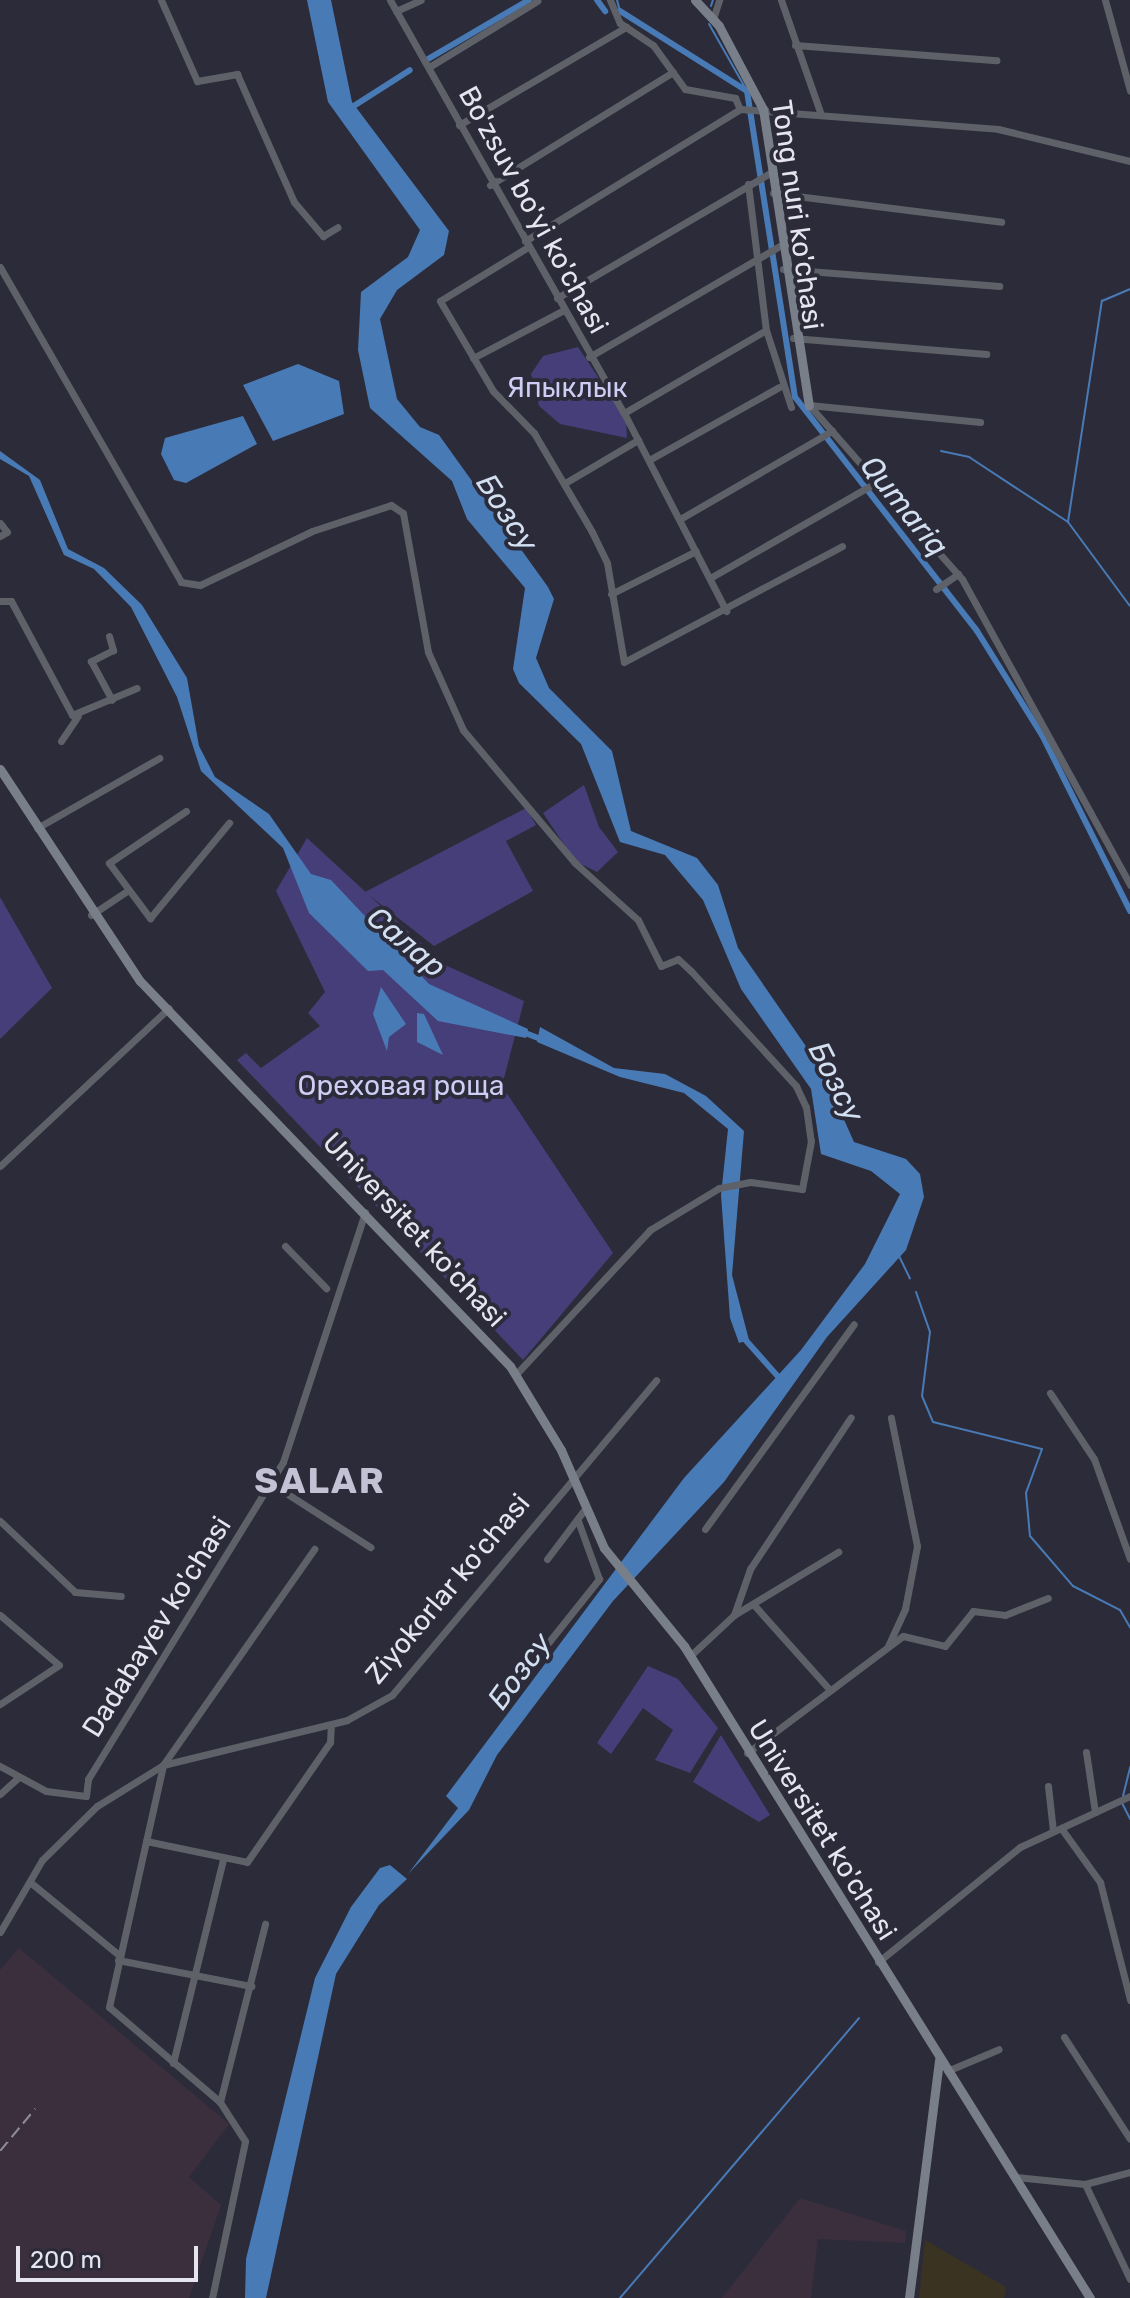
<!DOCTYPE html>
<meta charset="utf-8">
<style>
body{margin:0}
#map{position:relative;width:1130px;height:2298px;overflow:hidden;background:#2c2b39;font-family:Rubik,sans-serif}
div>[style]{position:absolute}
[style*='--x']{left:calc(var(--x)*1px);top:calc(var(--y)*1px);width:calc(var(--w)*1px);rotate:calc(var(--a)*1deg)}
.industrial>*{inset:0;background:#3b2f3e}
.education>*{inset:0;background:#3b3322}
.green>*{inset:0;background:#463e78}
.water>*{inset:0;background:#487ab6}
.stream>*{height:2px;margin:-1px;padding:0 1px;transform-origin:1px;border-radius:1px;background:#487ab6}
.canal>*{height:6px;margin:-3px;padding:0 3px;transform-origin:3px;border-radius:3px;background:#487ab6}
.street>*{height:7px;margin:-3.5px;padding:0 3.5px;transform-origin:3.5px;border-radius:3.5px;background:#5e6268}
.secondary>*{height:9px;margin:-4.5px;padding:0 4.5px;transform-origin:4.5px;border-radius:4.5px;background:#797f89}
.rail>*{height:2px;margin-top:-1px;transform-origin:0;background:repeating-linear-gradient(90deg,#8c8b97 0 12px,transparent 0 18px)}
span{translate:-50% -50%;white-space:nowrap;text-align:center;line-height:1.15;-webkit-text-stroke:8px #2c2b39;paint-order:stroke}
.street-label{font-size:28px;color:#e6e5ef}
.park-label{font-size:28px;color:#d0cdf5}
.water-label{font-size:30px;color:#d3e0f1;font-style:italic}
.district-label{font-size:36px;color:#c3c2d4;font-weight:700;letter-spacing:2px}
.scale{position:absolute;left:16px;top:2246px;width:182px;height:36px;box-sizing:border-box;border:4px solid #e6e5ef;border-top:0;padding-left:10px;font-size:24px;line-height:28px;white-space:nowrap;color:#e6e5ef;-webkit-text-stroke:6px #2c2b39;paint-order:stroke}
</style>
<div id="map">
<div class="industrial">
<i style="clip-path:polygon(19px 1948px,229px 2124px,189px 2177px,221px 2205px,189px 2298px,0 2298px,0 1970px)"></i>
<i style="clip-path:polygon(800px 2198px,906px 2231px,905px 2243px,818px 2239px,811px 2298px,722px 2298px)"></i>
</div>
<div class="education">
<i style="clip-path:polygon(925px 2240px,1006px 2287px,1004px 2298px,919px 2298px)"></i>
</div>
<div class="green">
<i style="clip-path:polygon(578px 347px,626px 419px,627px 438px,560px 424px,539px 406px,531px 374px,543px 356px)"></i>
<i style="clip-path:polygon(584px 785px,599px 827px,618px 852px,597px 872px,575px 861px,543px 813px)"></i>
<i style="clip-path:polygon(526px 808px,536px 825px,506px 841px,533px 891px,434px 946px,365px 892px)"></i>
<i style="clip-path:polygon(307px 838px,445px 965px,524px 1001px,502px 1086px,613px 1253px,523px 1360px,237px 1060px,246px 1053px,261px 1068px,320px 1026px,308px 1013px,325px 992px,276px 891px)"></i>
<i style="clip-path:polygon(0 897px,52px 988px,0 1039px)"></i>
<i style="clip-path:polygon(648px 1666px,678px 1679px,718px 1728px,690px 1773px,655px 1760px,673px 1730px,643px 1708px,611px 1754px,597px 1743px)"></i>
<i style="clip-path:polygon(721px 1735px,770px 1815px,759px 1822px,693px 1782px)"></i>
</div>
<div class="water">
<i style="clip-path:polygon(307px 0,331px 0,352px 102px,449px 231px,444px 255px,397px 290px,380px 319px,397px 399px,420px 427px,439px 435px,548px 587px,554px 599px,536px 658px,549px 688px,612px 751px,631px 831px,697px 858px,718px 885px,738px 948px,821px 1068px,854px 1142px,906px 1159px,920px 1174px,924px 1197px,906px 1250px,827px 1337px,724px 1482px,613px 1601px,497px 1755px,469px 1810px,408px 1874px,458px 1808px,446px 1796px,684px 1478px,801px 1350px,865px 1264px,900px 1194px,871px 1171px,821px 1154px,811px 1089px,741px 989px,703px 900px,665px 855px,620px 842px,581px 744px,519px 683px,513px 669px,525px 588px,467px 519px,452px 481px,370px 408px,358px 350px,361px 292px,408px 257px,420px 230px,328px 102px)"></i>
<i style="clip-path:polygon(298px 364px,339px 381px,344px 414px,273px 441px,243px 385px)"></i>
<i style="clip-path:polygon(243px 416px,257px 444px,186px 483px,174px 480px,161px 454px,165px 438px)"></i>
<i style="clip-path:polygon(0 451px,40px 480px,68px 549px,104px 568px,142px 605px,187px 678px,199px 746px,215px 777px,269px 814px,311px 874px,331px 880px,429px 984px,528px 1029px,526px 1038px,438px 1021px,383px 970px,368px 971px,309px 913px,283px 848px,201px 771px,177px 697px,131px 607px,94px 569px,64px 555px,29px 476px,0 459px)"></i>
<i style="clip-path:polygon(381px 987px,406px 1024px,389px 1037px,387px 1051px,373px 1014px)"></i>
<i style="clip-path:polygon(417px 1013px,424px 1014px,443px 1055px,417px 1042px)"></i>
<i style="clip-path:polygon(540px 1027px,614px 1068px,665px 1074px,706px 1096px,744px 1131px,732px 1275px,749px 1340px,739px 1343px,730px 1318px,721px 1195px,728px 1129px,684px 1093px,620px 1077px,537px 1042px)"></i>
<i style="clip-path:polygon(390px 1865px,407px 1879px,379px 1905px,336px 1974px,266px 2298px,245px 2298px,246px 2259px,315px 1978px,351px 1907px,380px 1868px)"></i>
</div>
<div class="stream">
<i style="--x:617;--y:0;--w:11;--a:75"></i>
<i style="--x:711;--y:6;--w:6;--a:-72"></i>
<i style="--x:709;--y:24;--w:77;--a:60.4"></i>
<i style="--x:941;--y:451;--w:29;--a:12"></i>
<i style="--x:969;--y:457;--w:118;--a:33.3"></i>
<i style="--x:1068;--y:522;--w:104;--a:53.6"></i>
<i style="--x:1068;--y:522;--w:224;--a:-81.3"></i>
<i style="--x:1102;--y:301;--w:30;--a:-23"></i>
<i style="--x:899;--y:1256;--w:25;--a:64"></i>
<i style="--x:916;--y:1292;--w:42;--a:70.7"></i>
<i style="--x:930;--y:1332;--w:64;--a:97.1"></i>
<i style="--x:922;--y:1396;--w:28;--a:67"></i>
<i style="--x:933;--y:1422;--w:112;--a:13.9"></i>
<i style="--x:1042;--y:1449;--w:47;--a:110"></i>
<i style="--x:1026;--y:1493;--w:43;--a:84.7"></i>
<i style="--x:1030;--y:1536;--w:66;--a:49.3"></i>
<i style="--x:1073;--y:1586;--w:53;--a:27.1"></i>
<i style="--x:1120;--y:1610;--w:20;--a:60"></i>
<i style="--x:1123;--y:1796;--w:30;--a:-76"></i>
<i style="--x:1122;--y:1803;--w:18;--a:63"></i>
<i style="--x:620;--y:2298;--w:368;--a:-49.5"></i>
</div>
<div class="canal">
<i style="--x:597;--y:0;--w:14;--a:54"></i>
<i style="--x:620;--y:11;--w:150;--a:32.2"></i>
<i style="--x:747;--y:91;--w:310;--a:81.1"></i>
<i style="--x:795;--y:397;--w:296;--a:52.1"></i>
<i style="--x:977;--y:631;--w:123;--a:58"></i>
<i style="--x:1042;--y:735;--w:197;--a:63.4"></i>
<i style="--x:428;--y:59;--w:117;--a:-30.3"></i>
<i style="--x:349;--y:109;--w:72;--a:-32.6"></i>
<i style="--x:520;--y:1031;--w:25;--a:21"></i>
<i style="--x:742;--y:1336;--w:60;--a:48.4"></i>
</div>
<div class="street">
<i style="--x:161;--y:0;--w:89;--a:66"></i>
<i style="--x:197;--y:81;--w:41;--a:-9.9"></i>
<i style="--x:237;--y:74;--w:140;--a:66"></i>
<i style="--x:294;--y:202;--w:45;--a:49.5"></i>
<i style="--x:323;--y:236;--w:17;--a:-31"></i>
<i style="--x:390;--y:0;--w:475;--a:60.5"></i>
<i style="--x:624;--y:413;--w:223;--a:62.7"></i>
<i style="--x:610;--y:0;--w:25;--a:67"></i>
<i style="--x:620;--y:23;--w:40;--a:34"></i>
<i style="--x:653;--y:45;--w:54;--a:54"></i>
<i style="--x:685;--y:89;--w:51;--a:10.2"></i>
<i style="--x:735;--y:98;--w:12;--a:66"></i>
<i style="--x:781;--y:0;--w:122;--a:70.8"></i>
<i style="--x:1105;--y:0;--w:94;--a:74.6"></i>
<i style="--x:396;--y:11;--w:27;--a:-24"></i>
<i style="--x:713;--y:19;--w:20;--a:-72"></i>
<i style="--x:795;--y:45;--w:202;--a:4.3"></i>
<i style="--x:429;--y:67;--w:127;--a:-31.4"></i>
<i style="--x:459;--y:125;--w:194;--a:-30.4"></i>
<i style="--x:748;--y:184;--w:147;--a:83"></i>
<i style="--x:766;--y:330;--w:81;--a:72"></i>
<i style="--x:490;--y:185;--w:215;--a:-31.7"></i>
<i style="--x:773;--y:193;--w:230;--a:7.2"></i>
<i style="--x:525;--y:241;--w:252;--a:-31.5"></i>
<i style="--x:740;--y:109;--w:259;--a:4.4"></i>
<i style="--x:998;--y:129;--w:136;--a:13.6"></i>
<i style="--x:528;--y:247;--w:103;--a:148.5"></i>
<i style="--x:440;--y:301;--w:104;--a:59.5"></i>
<i style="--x:493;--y:391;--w:59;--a:45.7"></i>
<i style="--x:534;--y:433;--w:115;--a:59.6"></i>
<i style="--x:592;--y:532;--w:34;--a:64"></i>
<i style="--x:607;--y:563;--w:100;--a:80.3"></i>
<i style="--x:624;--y:662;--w:247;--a:-28"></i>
<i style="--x:0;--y:267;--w:363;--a:60.1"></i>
<i style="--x:181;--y:582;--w:19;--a:9"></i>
<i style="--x:200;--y:585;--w:124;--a:-25.7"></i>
<i style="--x:312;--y:531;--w:83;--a:-18.2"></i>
<i style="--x:391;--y:505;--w:14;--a:34"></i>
<i style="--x:403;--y:513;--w:141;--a:79.8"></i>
<i style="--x:428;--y:652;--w:85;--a:65.8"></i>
<i style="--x:463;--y:730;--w:174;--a:49.9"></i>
<i style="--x:575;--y:863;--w:85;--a:42.1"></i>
<i style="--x:638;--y:920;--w:51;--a:63.4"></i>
<i style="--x:661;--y:966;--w:18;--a:-22"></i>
<i style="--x:678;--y:959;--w:18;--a:43"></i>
<i style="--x:691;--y:971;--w:156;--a:47.6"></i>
<i style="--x:796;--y:1086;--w:23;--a:65"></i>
<i style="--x:806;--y:1107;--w:34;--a:82"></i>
<i style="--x:811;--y:1141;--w:49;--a:100.6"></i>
<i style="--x:802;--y:1189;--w:52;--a:-172.3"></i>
<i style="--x:750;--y:1182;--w:32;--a:169"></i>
<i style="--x:719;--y:1188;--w:81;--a:148.7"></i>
<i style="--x:650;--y:1230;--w:197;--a:132.9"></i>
<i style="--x:783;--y:269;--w:217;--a:4.5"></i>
<i style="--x:557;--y:298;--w:247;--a:-30.4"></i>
<i style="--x:793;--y:338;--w:194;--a:4.7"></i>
<i style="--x:589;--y:357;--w:221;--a:-30.2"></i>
<i style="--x:473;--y:358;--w:103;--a:-27.8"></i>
<i style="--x:809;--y:405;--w:232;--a:48.7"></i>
<i style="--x:962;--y:579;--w:349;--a:61.2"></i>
<i style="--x:809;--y:405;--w:172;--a:5.7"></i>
<i style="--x:624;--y:413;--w:164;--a:-30.3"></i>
<i style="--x:649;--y:460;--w:149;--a:-29.3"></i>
<i style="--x:565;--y:483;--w:85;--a:-30.5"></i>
<i style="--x:680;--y:519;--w:176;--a:-30.1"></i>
<i style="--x:0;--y:523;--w:11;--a:52"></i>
<i style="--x:7;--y:532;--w:8;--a:150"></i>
<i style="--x:710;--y:578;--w:190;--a:-29.9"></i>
<i style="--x:936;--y:589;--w:27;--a:-34"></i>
<i style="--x:611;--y:594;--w:95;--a:-26.8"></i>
<i style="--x:0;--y:601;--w:11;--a:0"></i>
<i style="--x:11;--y:601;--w:129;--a:61.8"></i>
<i style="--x:72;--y:715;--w:70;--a:-22.6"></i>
<i style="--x:109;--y:636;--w:15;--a:74"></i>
<i style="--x:113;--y:650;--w:25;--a:153"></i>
<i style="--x:91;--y:661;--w:44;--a:61.7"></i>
<i style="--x:61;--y:741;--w:30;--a:-56"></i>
<i style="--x:186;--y:811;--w:93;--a:146"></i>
<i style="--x:109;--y:863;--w:69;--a:53.3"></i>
<i style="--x:150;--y:918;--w:124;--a:-50.3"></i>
<i style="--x:37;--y:828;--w:141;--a:-29.8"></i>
<i style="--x:91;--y:915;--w:43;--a:-33.7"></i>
<i style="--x:0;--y:1166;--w:231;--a:-43.1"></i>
<i style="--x:285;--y:1246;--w:59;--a:45.7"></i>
<i style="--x:1050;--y:1393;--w:79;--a:56.3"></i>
<i style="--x:1094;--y:1459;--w:106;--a:70.2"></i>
<i style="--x:272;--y:1484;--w:117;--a:32.7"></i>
<i style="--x:0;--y:1521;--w:103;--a:43.4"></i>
<i style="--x:75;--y:1592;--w:46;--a:5"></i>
<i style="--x:705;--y:1529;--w:253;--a:-54"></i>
<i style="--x:547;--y:1559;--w:61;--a:-52.9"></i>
<i style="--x:754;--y:1605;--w:114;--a:48.2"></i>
<i style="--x:0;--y:1615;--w:77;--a:40.3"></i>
<i style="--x:59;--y:1665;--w:71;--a:146.5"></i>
<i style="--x:734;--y:1615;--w:122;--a:-31.2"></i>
<i style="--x:888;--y:1646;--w:41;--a:-65.3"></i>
<i style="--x:905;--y:1609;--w:64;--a:-79.2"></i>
<i style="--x:917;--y:1546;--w:131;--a:-101.5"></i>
<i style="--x:690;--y:1656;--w:60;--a:-43"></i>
<i style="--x:734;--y:1615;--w:49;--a:-70.8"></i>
<i style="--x:750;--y:1569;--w:182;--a:-56.4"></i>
<i style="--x:520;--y:1678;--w:127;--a:-51.4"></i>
<i style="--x:599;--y:1579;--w:62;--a:-109.9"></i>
<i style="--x:1086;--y:1752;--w:61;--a:81.5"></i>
<i style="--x:747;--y:1753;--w:195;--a:-36.9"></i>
<i style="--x:903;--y:1636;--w:43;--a:13.4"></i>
<i style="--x:945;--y:1646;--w:45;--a:-51.3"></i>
<i style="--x:973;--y:1611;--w:32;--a:7"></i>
<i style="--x:1005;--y:1615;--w:46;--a:-21.6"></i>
<i style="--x:0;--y:1766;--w:52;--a:28.5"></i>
<i style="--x:46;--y:1791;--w:40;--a:7.1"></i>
<i style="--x:1048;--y:1786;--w:45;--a:83.7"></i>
<i style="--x:0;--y:1794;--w:24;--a:-42"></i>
<i style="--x:86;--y:1796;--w:17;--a:-83"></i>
<i style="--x:88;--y:1779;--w:372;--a:-58.4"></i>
<i style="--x:283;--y:1462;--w:263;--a:-71.8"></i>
<i style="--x:1061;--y:1828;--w:67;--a:54.2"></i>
<i style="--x:1100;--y:1882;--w:122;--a:75.7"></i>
<i style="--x:146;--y:1841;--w:103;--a:11.7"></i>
<i style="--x:247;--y:1862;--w:146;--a:-55.3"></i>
<i style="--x:330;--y:1742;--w:17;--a:-87"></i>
<i style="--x:30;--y:1882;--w:115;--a:39.4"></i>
<i style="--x:0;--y:1932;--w:83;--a:-59.7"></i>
<i style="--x:42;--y:1860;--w:77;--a:-44.5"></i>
<i style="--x:97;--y:1806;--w:78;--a:-31.8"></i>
<i style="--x:163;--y:1765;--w:189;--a:-13.7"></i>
<i style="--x:347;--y:1720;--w:51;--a:-29.1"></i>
<i style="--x:392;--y:1695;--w:411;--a:-50"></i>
<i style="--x:118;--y:1960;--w:136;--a:11.1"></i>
<i style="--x:878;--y:1962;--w:183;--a:-39"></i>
<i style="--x:1020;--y:1847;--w:121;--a:-24.9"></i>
<i style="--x:1064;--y:2037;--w:121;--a:57.1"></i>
<i style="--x:173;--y:2063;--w:210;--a:-76.2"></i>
<i style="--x:947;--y:2071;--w:56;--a:-22.9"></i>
<i style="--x:220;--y:2102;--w:184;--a:-75.8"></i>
<i style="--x:1016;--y:2177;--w:69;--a:5.8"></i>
<i style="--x:1085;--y:2184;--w:47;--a:-14.9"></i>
<i style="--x:1085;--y:2184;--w:105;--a:64.7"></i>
<i style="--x:212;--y:2298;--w:160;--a:-78.1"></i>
<i style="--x:245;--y:2141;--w:46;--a:-122.7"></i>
<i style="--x:220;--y:2102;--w:146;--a:-139.4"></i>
<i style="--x:109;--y:2007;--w:248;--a:-77.4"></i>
<i style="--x:163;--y:1765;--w:264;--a:-55"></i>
</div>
<div class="secondary">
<i style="--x:695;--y:0;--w:35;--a:47"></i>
<i style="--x:719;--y:26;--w:94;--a:62.1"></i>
<i style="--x:763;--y:109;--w:300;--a:81.2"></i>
<i style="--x:0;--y:769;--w:254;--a:56.6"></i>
<i style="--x:140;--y:981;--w:534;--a:46.14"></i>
<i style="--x:510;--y:1366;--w:98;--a:58.7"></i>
<i style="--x:561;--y:1450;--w:107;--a:66.3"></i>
<i style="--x:604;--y:1548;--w:127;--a:50.8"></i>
<i style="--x:684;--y:1646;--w:768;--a:58.09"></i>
<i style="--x:909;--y:2298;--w:240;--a:-82.8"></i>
</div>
<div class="rail">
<i style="--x:0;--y:2151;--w:55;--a:-50.2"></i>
</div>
<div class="street-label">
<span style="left:533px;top:210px;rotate:61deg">Bo'zsuv bo'yi ko'chasi</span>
<span style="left:797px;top:215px;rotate:82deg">Tong nuri ko'chasi</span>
<span style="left:414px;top:1230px;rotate:47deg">Universitet ko'chasi</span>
<span style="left:448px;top:1589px;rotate:-50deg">Ziyokorlar ko'chasi</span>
<span style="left:157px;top:1627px;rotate:-58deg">Dadabayev ko'chasi</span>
<span style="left:822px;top:1830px;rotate:58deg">Universitet ko'chasi</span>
</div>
<div class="park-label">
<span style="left:567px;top:388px">Япыклык</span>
<span style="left:401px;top:1086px">Ореховая роща</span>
</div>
<div class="water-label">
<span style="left:904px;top:506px;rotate:51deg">Qumariq</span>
<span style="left:507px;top:513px;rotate:57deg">Бозсу</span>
<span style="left:406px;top:942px;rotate:40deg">Салар</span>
<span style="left:836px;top:1082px;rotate:63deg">Бозсу</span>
<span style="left:520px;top:1671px;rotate:-54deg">Бозсу</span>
</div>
<div class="district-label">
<span style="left:320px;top:1481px">SALAR</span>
</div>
<div class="scale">200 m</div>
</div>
